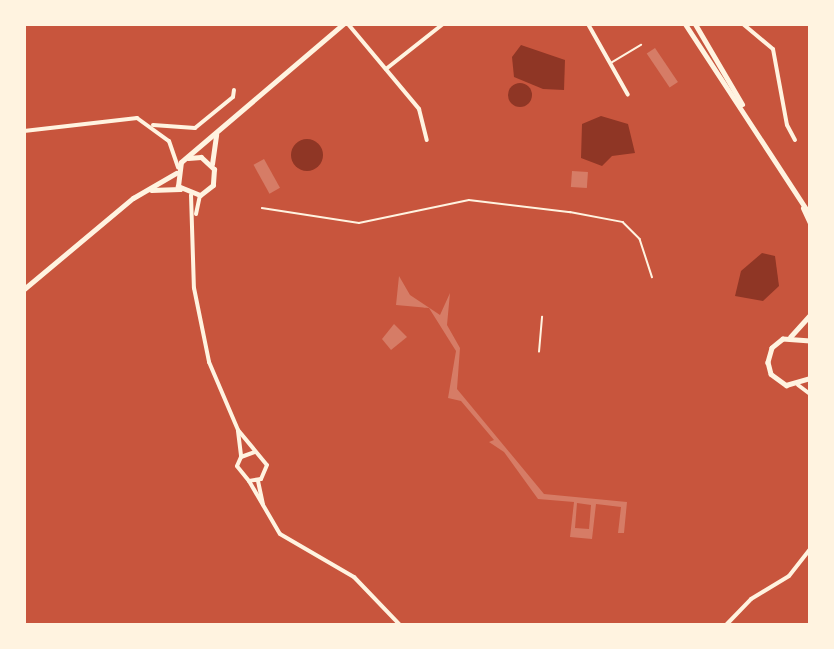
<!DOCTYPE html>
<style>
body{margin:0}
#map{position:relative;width:834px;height:649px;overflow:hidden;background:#c8553d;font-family:Merriweather,serif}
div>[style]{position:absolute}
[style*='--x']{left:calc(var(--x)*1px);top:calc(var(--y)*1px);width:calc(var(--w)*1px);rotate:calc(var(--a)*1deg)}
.water>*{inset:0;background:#8f3625}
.round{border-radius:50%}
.building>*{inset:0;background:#d67c66;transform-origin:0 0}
.service>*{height:1.5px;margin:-0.75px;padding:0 0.75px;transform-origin:0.75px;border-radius:0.75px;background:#fff3e0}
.minor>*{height:4px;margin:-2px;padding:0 2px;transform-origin:2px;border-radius:2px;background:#fff3e0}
.tertiary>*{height:4.5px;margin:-2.25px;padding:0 2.25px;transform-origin:2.25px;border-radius:2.25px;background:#fff3e0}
.primary>*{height:5px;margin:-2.5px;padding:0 2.5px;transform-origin:2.5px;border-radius:2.5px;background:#fff3e0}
span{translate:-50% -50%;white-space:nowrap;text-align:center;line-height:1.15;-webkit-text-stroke:4.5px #fff3e0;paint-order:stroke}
.frame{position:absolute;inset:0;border:26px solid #fff3e0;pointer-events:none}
</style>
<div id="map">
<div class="water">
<i style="clip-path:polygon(521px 45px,565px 60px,564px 90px,543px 89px,514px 77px,512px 57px)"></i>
<i class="round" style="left:508px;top:83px;width:24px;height:24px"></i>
<i style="clip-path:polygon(601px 116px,628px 124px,635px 153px,612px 156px,602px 166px,581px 158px,582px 124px)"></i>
<i class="round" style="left:291px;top:139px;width:32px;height:32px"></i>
<i style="clip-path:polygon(762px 253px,775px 256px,779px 286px,763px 301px,735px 296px,741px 271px)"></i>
</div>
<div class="building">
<i style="left:655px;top:48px;width:41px;height:10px;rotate:56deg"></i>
<i style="left:264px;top:159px;width:33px;height:12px;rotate:61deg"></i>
<i style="left:572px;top:171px;width:16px;height:16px;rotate:4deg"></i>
<i style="clip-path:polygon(evenodd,399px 276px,410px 295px,440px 315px,450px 293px,447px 325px,460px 348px,457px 389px,544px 494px,627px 502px,624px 533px,618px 533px,621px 507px,596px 504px,592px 539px,570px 537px,574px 502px,538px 499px,504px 452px,489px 442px,494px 440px,461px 401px,448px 398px,456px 351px,429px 308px,396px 305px,399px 276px,577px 503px,591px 505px,589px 529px,575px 528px,577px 503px)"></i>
<i style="clip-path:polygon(394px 324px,407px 337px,391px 350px,382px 339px)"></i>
</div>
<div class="service">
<i style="--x:611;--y:63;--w:35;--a:-31"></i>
<i style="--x:262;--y:208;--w:98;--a:8.8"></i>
<i style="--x:359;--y:223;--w:112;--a:-11.8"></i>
<i style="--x:469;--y:200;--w:102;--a:6.8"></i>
<i style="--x:570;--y:212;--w:54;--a:10.7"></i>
<i style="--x:623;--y:222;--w:24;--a:45"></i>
<i style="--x:640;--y:239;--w:40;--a:72"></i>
<i style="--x:539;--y:352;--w:35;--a:-85"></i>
</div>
<div class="minor">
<i style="--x:348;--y:24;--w:111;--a:50.1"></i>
<i style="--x:419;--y:109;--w:32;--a:76"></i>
<i style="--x:588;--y:24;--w:81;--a:60.6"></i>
<i style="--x:743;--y:24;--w:39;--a:40"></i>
<i style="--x:773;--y:49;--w:77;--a:79.6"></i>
<i style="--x:787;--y:125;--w:17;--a:62"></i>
<i style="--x:386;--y:69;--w:73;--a:-38.3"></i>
<i style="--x:153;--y:125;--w:42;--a:4.1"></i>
<i style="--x:195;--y:128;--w:49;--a:-39.2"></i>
<i style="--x:233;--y:97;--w:7;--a:-82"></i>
<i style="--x:24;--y:131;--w:114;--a:-6.6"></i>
<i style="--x:137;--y:118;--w:39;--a:36"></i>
<i style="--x:169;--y:141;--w:28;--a:71"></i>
<i style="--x:191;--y:195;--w:93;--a:88.2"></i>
<i style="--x:194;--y:288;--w:76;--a:78.5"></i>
<i style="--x:209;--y:362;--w:74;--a:66.9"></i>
<i style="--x:238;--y:430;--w:45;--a:50.4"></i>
<i style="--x:267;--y:465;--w:15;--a:113"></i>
<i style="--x:261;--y:479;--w:12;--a:171"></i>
<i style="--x:249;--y:481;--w:19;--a:-129"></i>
<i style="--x:237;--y:466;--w:10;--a:-66"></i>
<i style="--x:241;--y:457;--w:15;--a:-20"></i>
<i style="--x:196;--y:214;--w:19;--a:-78"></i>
<i style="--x:798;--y:385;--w:15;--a:37"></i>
<i style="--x:238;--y:431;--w:25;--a:83"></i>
<i style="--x:249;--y:481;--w:61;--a:59.7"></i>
<i style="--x:280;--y:534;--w:86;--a:30.2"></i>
<i style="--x:354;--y:577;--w:66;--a:46.2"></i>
<i style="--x:258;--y:481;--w:24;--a:78"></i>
<i style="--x:726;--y:625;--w:36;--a:-46"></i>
<i style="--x:751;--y:599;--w:44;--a:-31.2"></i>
<i style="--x:789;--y:576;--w:34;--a:-52"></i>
</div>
<div class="tertiary">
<i style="--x:810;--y:341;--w:27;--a:-176"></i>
<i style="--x:783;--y:339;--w:14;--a:141"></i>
<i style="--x:772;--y:348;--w:15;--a:106"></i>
<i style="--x:768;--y:362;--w:12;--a:76"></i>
<i style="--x:771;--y:374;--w:19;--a:36"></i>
<i style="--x:786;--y:385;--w:25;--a:-16"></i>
</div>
<div class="primary">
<i style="--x:685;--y:24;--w:228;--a:56.8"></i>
<i style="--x:695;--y:24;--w:93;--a:59.6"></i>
<i style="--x:188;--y:158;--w:13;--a:-4"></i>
<i style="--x:201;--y:157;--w:18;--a:43"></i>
<i style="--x:214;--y:169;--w:16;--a:94"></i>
<i style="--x:213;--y:185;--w:16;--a:142"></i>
<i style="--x:200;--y:195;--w:24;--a:-158"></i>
<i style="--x:178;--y:186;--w:24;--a:-83"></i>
<i style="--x:181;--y:162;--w:213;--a:-40.4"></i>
<i style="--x:212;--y:164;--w:30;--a:-82"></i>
<i style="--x:151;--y:190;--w:29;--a:-2"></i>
<i style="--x:803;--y:208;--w:17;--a:65"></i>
<i style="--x:24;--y:289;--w:142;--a:-39.9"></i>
<i style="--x:133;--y:198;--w:50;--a:-30.2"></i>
<i style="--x:790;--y:337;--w:30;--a:-48"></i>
</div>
<div class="frame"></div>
</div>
